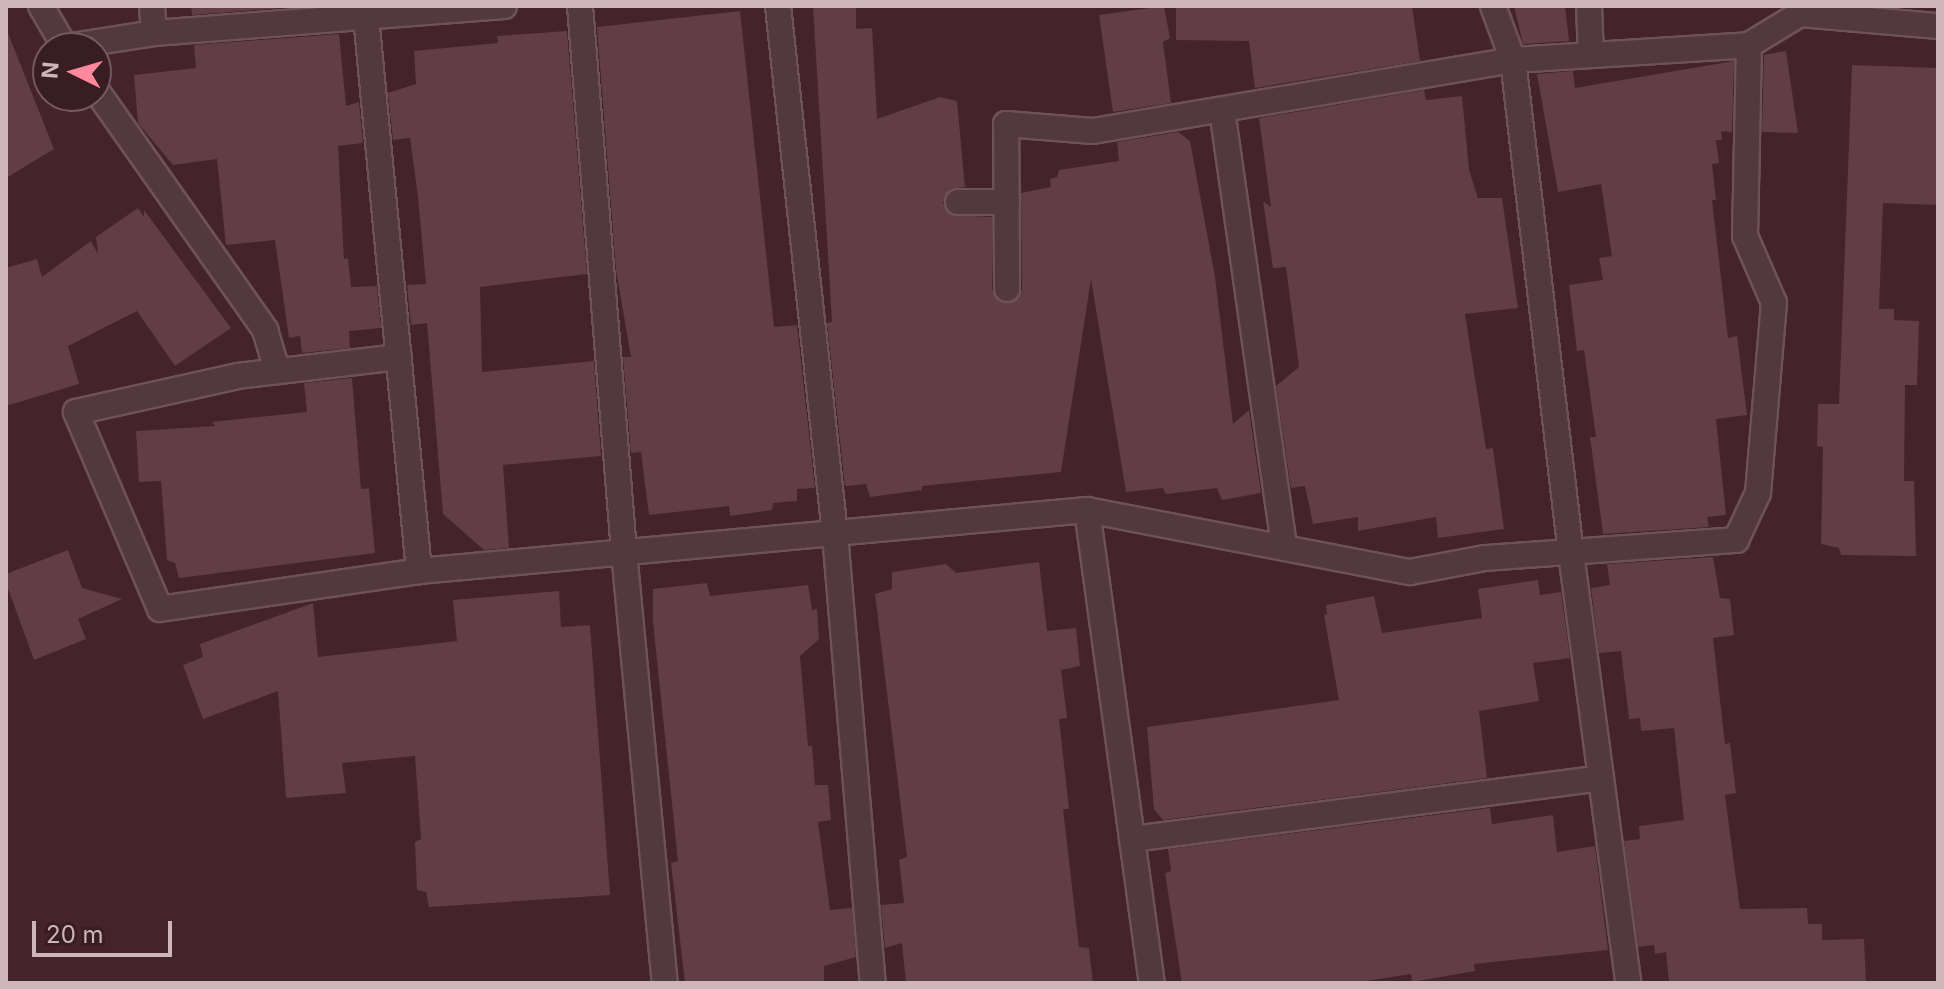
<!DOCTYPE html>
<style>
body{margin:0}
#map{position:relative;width:1944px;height:989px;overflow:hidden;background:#44232a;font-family:Inter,sans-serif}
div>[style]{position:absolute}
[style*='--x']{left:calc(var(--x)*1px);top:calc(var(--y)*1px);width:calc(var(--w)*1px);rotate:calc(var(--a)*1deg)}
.building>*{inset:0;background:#613d45}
.roads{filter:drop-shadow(2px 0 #6d5358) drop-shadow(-2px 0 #6d5358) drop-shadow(0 2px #6d5358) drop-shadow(0 -2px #6d5358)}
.minor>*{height:24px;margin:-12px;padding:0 12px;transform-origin:12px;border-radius:12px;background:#53383d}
span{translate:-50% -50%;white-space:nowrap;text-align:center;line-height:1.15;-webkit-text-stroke:6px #381d22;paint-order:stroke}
.frame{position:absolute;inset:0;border:8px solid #cdb5b9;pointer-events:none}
.north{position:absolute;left:32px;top:32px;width:80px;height:80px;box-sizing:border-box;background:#381d22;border:2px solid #745a5e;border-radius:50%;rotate:275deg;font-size:22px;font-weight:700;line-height:32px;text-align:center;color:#cdb5b9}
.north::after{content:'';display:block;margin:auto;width:28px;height:36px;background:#ff889c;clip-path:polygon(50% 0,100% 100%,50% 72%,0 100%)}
.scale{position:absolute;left:32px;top:921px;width:140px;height:36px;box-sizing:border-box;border:4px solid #cdb5b9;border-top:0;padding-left:10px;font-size:24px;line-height:28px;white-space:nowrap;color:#cdb5b9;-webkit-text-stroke:6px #381d22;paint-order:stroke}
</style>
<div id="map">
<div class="building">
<i style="clip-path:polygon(191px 6px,309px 6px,192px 15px)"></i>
<i style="clip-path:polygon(813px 6px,856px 6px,856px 29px,872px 28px,877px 119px,940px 97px,957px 101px,965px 187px,950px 189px,943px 203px,951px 215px,992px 217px,992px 289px,1000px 302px,1015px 301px,1022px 290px,1021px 193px,1051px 187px,1050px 179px,1057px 177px,1059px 170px,1119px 161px,1117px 142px,1178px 132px,1190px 141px,1215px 277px,1233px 424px,1249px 410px,1261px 493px,1222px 500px,1217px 488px,1166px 494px,1163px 488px,1126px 492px,1091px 279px,1061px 472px,922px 486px,922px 490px,870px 497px,866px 484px,845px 486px,827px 323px,832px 322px)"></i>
<i style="clip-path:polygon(1164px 6px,1170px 38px,1163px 42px,1171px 103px,1113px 112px,1099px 15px)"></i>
<i style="clip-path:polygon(1176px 6px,1412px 6px,1420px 61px,1255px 88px,1249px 41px,1176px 40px)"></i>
<i style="clip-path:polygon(1514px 6px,1565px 6px,1569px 41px,1523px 44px)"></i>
<i style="clip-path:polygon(740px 11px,774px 327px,797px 325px,815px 488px,797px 489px,797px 501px,773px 503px,772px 510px,730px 516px,729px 506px,649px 515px,641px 452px,631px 453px,623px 357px,631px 357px,616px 270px,597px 27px)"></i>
<i style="clip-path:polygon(567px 31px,587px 274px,480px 287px,482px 372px,594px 361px,601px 456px,503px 465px,509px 548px,484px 550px,443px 514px,427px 323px,411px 325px,407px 285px,426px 284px,418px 197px,410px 138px,393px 140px,388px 93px,416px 84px,414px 51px,498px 43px,497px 36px)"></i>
<i style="clip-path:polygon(8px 33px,54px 149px,6px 178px,6px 34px)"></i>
<i style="clip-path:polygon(339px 34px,346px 106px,359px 102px,363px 143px,338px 146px,344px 259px,348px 258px,351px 287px,377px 286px,381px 328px,349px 331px,350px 348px,302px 353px,300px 336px,289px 338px,275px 240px,226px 245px,217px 159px,173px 165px,138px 123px,134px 75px,196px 68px,194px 45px)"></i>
<i style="clip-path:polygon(1786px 51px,1798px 133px,1762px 132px,1764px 55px)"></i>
<i style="clip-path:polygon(1734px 61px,1732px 132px,1721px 131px,1722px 140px,1716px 140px,1719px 163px,1712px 164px,1716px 200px,1712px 200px,1728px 338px,1737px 336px,1747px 415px,1716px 419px,1726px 515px,1707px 517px,1709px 527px,1603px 534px,1590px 437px,1596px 437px,1584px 350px,1577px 351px,1569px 285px,1603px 280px,1599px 258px,1612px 256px,1601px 184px,1558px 192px,1537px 74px,1573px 71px,1575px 88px)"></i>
<i style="clip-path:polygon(1852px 65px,1938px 68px,1938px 205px,1883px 203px,1879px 309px,1894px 309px,1894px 320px,1919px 321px,1917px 385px,1905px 385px,1904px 481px,1914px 481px,1916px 556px,1841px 555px,1839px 548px,1821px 544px,1823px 447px,1817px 446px,1818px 404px,1839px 404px)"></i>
<i style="clip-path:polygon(1424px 90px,1426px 100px,1462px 96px,1469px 170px,1478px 198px,1502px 198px,1518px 308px,1465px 314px,1486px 449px,1493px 448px,1504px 529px,1438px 538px,1436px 517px,1358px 531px,1358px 517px,1313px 524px,1305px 486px,1291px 488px,1276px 386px,1299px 367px,1286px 267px,1273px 268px,1263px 201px,1271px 207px,1259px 118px)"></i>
<i style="clip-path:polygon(138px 208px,144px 217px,144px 210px,231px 328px,175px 366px,137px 311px,68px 346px,79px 384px,6px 406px,6px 268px,37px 259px,42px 277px,91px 241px,98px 254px,96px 237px)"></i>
<i style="clip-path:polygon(352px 378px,361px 489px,369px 488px,375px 553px,179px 578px,175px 563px,167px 560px,161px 481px,139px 482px,136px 431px,215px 426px,212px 422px,307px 412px,304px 383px)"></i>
<i style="clip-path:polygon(68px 550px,82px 588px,122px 599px,78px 619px,86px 639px,34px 660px,6px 583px,6px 574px)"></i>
<i style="clip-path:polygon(1713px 557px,1720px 598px,1730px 599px,1734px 635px,1713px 638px,1725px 744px,1730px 743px,1736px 793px,1725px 795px,1740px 909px,1807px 908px,1808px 924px,1822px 924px,1822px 940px,1864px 939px,1866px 983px,1669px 983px,1666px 952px,1655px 954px,1654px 945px,1638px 947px,1624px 841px,1640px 839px,1639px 826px,1684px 820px,1674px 728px,1641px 731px,1640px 718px,1629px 719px,1621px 651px,1599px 653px,1591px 588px,1610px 585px,1607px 564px)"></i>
<i style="clip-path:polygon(1039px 562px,1047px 631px,1076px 628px,1080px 666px,1061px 670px,1067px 718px,1059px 719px,1069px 809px,1063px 809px,1079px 947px,1089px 948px,1093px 983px,906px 983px,902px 943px,885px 948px,881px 905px,904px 903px,899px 860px,907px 857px,875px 594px,892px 589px,892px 572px,946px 564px,956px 573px)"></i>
<i style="clip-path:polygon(1538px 580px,1540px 595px,1561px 592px,1570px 658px,1533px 663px,1539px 701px,1479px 711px,1487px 778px,1163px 820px,1154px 809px,1147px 727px,1339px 700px,1324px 615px,1327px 614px,1326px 605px,1374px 596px,1382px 633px,1482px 618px,1478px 589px)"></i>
<i style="clip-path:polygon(707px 583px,710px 596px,808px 585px,812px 610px,817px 609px,819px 639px,800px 656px,808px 746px,812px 746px,815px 785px,828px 785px,831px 820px,818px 822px,830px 910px,852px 908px,856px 957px,824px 966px,824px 983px,685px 983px,671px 863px,678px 861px,653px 622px,653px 589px)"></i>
<i style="clip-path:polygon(559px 591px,561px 627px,590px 625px,610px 895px,429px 907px,426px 892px,417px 890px,415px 842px,421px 839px,415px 756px,342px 763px,346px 793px,286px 798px,278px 691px,203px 719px,183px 665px,203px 657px,200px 644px,313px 603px,318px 657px,457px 641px,453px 600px)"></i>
<i style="clip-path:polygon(1490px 808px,1492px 824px,1553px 815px,1557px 852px,1595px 846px,1608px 950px,1474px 964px,1475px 971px,1412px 982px,1411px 974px,1353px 983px,1182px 983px,1165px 873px,1171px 871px,1168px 849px)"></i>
</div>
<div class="roads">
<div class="minor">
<i style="--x:41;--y:6;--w:48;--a:59.7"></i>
<i style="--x:65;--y:47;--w:90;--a:-8.9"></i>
<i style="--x:154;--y:33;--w:351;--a:-4.4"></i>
<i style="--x:152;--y:6;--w:27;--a:86"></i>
<i style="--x:365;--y:6;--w:568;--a:84.54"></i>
<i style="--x:580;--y:6;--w:548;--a:85.39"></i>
<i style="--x:624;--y:552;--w:433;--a:84.6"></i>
<i style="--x:778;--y:6;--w:531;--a:83.84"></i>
<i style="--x:835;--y:534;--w:451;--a:85.2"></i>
<i style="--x:1493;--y:6;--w:58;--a:69.7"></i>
<i style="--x:1513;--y:60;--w:496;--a:83.3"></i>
<i style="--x:1571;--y:553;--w:434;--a:82.4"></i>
<i style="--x:1589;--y:6;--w:49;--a:87.7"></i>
<i style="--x:96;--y:90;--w:294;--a:54.8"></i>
<i style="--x:265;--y:330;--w:42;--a:73.3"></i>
<i style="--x:1222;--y:110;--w:441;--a:81.9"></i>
<i style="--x:958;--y:202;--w:49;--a:0"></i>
<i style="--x:1007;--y:289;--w:165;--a:-90.3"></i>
<i style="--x:1006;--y:124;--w:87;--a:4.6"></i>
<i style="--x:1093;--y:131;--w:426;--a:-9.6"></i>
<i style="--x:1513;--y:60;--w:236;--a:-3.6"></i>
<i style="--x:1749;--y:45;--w:60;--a:-31.3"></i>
<i style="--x:1800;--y:14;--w:139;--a:5"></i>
<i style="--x:399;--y:357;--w:162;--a:173.3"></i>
<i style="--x:238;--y:376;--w:166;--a:167.5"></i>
<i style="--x:76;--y:412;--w:214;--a:66.9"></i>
<i style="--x:160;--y:609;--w:262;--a:-8.3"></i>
<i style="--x:419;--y:571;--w:671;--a:-5.22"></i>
<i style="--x:1087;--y:510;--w:329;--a:10.9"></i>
<i style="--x:1410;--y:572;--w:76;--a:-10.6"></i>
<i style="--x:1485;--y:558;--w:252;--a:-4.1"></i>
<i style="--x:1736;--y:540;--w:52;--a:-64.9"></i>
<i style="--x:1758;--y:493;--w:191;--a:-85.2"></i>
<i style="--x:1774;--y:303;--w:73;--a:-113.4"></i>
<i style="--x:1745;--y:236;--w:191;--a:-88.8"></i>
<i style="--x:1087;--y:510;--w:477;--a:82.2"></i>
<i style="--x:1132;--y:839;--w:473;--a:-7.4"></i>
</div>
</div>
<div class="frame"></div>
<div class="north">N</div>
<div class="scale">20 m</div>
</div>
